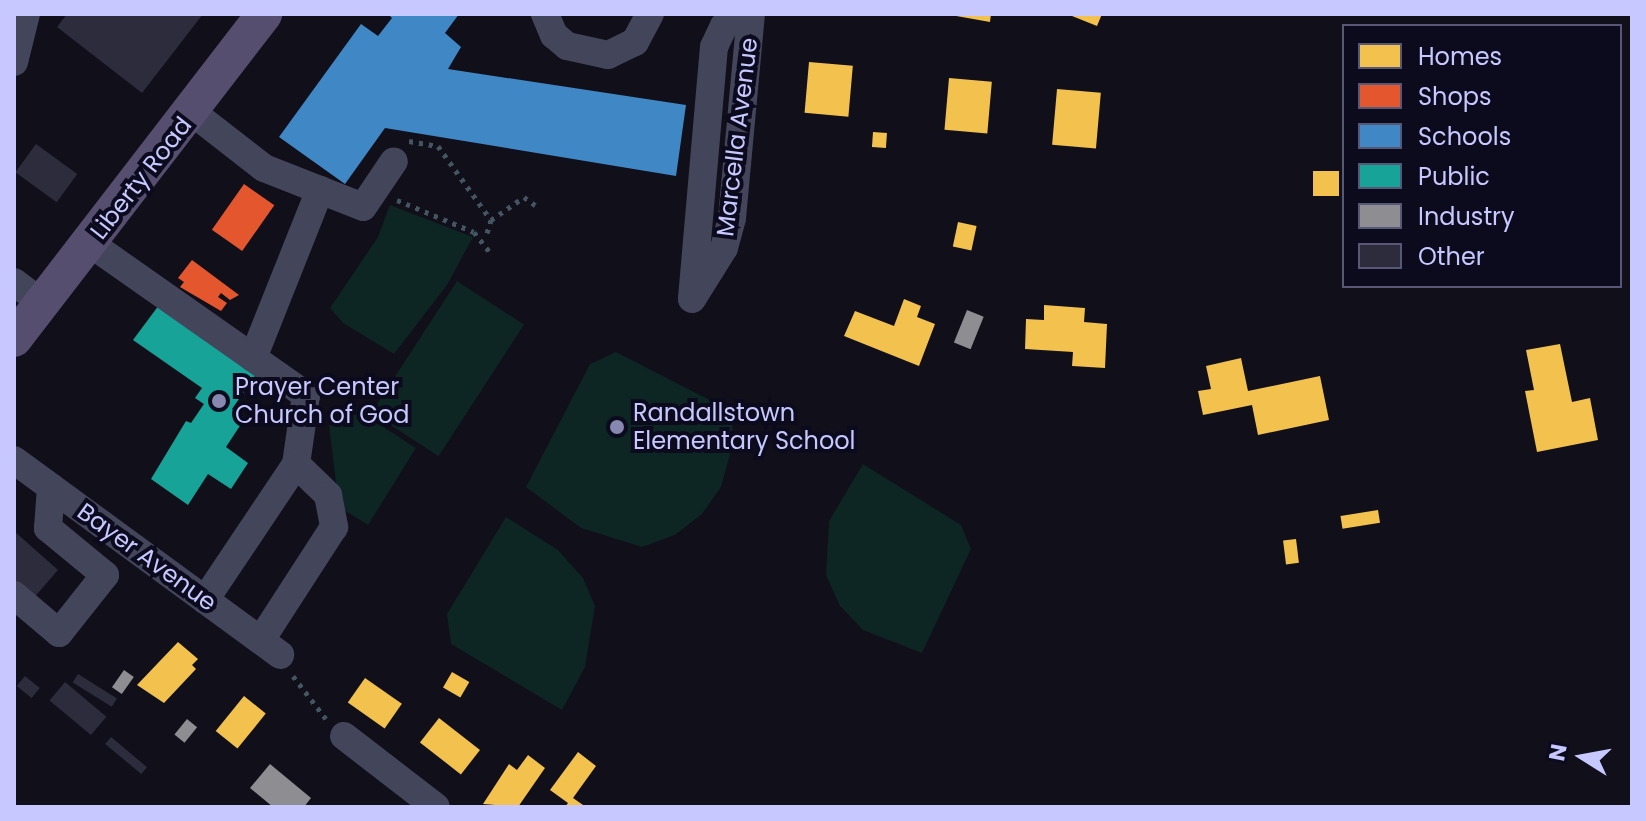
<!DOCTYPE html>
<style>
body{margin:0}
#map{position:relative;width:1646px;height:821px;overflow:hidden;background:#100f1a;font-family:Poppins,sans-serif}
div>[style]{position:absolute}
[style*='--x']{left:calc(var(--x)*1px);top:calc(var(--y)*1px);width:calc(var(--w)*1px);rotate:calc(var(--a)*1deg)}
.green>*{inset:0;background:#0d2523;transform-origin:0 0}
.homes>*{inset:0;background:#f2c14e;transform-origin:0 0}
.shops>*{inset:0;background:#e4572e;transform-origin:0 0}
.schools>*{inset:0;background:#3f88c5}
.public>*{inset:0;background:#17a398}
.industry>*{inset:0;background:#8d8d92;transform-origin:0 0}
.building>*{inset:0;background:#2d2c3d;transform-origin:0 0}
.path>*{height:5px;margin-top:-2.5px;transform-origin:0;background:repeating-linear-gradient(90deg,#435560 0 4px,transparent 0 10px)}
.minor>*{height:28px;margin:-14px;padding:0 14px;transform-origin:14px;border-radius:14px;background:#43455b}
.major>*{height:36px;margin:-18px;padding:0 18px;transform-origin:18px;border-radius:18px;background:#564e6e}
.dots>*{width:22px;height:22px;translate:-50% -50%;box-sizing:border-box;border:4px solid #0c0b1e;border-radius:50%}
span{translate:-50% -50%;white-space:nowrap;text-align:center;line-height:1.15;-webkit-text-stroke:8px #0c0b1e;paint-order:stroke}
.street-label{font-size:24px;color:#c7c8ff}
.poi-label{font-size:24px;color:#c7c8ff}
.left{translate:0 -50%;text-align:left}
.frame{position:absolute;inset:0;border:16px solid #c7c8ff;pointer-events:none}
.legend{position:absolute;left:1342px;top:24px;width:280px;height:264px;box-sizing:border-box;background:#0c0b1e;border:2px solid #575778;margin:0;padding:10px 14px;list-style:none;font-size:24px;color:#c7c8ff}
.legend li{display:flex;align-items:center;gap:16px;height:40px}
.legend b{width:40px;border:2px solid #575778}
.north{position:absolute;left:1542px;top:717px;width:80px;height:80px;-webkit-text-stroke:6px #0c0b1e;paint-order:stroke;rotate:281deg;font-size:22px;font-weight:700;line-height:32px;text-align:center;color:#c7c8ff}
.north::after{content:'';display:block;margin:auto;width:28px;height:36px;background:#c7c8ff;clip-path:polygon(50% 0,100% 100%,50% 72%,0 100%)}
</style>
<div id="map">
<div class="green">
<i style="clip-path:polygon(390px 205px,473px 237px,447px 285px,394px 354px,343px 323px,330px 308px,378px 237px)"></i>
<i style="left:457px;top:281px;width:80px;height:157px;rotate:33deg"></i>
<i style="clip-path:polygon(616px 352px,733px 412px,732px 447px,721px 487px,702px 514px,675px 535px,642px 547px,581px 528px,526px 487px,590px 364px)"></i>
<i style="clip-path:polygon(351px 406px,416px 448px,368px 525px,339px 507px,329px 426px)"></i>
<i style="clip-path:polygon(863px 464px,961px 525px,971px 549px,922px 653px,863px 630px,840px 606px,826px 575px,829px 521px)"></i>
<i style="clip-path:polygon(506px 517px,558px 550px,583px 578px,595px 606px,585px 667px,562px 710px,451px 644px,447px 614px)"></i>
</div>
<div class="homes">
<i style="clip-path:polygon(945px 14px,991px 14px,990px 22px)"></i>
<i style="clip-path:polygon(1067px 14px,1102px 14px,1097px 26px)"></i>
<i style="left:809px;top:62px;width:44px;height:51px;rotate:5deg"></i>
<i style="left:949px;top:78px;width:43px;height:52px;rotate:5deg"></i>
<i style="left:1057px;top:89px;width:44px;height:56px;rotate:5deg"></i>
<i style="left:873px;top:132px;width:14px;height:15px;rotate:4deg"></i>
<i style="left:1339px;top:171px;width:25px;height:26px;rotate:90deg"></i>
<i style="left:958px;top:222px;width:19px;height:25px;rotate:12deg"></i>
<i style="clip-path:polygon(904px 299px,921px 306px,917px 317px,935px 324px,919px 366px,844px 336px,855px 311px,894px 326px)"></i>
<i style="clip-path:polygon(1044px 305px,1085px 308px,1084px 322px,1107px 324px,1105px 368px,1072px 366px,1073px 352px,1025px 349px,1026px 319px,1044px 320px)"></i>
<i style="clip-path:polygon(1560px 344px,1572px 402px,1590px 398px,1598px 440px,1537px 452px,1525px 391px,1534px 390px,1526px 350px)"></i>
<i style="clip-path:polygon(1241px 358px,1248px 391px,1320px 376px,1329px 420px,1258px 435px,1252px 405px,1203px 415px,1198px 391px,1211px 389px,1206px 366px)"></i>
<i style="left:1378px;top:510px;width:13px;height:38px;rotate:81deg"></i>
<i style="left:1296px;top:539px;width:24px;height:13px;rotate:83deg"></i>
<i style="clip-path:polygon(178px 642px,198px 659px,192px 665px,196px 669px,164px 703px,137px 685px)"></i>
<i style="left:452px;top:672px;width:20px;height:18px;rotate:30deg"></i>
<i style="left:365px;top:678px;width:45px;height:30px;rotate:35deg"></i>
<i style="left:244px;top:696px;width:28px;height:45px;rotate:39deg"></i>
<i style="left:439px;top:718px;width:52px;height:31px;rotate:38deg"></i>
<i style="clip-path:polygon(578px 752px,596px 766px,573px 798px,586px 807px,565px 807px,568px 803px,550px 790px)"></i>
<i style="clip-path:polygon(528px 755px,545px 768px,518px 807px,483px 804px,509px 764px,517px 770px)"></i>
</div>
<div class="shops">
<i style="left:244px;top:184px;width:37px;height:56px;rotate:35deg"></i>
<i style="clip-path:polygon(192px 260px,239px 295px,230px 300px,221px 293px,218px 297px,227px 303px,221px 311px,180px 287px,184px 282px,178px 278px)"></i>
</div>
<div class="schools">
<i style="clip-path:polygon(388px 14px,459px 14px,445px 33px,461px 47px,448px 69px,686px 105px,676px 176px,385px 128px,345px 184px,279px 137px,361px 24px,378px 36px,392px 18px)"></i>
</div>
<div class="public">
<i style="clip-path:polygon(162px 301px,257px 373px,232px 409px,245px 418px,226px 447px,248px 463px,231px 489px,208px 474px,188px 505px,151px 479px,186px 421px,191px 423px,204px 404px,195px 398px,202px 388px,133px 340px)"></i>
</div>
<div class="industry">
<i style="left:967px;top:310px;width:18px;height:35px;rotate:22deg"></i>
<i style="left:124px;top:670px;width:12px;height:21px;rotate:35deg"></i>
<i style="left:187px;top:719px;width:13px;height:20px;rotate:39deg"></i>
<i style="clip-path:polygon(270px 764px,311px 798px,304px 807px,273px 807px,250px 788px)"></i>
</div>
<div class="building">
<i style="clip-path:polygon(67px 14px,203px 14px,142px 93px,57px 27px)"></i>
<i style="left:36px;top:144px;width:51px;height:35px;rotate:36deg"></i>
<i style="clip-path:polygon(14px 531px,58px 570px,32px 600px,14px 585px)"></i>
<i style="left:78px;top:674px;width:46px;height:10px;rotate:32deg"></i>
<i style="left:25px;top:676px;width:19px;height:13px;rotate:39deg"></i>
<i style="left:65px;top:682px;width:54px;height:24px;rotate:40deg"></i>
<i style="left:111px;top:737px;width:47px;height:9px;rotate:40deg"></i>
</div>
<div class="path">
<i style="--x:409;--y:141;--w:29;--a:10"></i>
<i style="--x:438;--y:146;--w:91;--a:54.4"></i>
<i style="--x:491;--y:220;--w:40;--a:-34.9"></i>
<i style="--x:524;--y:197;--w:17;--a:36"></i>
<i style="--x:397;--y:200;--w:83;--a:22.6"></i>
<i style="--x:474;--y:232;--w:28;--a:52"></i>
<i style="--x:487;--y:233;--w:14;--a:-73"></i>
<i style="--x:293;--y:676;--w:54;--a:52.5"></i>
</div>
<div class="minor">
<i style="--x:545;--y:14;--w:23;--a:67"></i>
<i style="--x:554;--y:35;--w:17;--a:40"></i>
<i style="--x:567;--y:46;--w:42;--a:12.4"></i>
<i style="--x:608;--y:55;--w:30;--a:-26"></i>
<i style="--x:635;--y:42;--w:32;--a:-62"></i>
<i style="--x:14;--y:62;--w:49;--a:-76"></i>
<i style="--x:192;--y:112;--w:91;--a:37.9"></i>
<i style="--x:264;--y:168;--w:106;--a:21.5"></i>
<i style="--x:363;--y:207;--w:55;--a:-56"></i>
<i style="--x:91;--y:244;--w:263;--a:35.1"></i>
<i style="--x:306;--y:395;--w:70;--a:98.2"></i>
<i style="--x:14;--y:282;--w:36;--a:37"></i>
<i style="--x:692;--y:298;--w:252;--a:-85"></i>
<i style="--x:714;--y:47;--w:23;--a:-65"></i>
<i style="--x:724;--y:26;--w:18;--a:-41"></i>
<i style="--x:692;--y:299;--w:60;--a:-57.9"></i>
<i style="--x:724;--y:248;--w:31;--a:-75"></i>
<i style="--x:732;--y:218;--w:205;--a:-84.7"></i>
<i style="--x:253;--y:358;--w:181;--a:-68.3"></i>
<i style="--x:14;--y:460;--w:330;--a:36.2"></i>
<i style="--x:14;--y:595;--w:59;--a:40.2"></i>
<i style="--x:59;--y:633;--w:74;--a:-51.6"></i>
<i style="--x:105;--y:575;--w:74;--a:-140.5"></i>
<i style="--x:48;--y:528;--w:41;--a:-85.8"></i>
<i style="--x:205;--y:600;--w:164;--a:-56.2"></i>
<i style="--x:296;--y:464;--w:45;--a:44.1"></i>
<i style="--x:328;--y:495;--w:33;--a:79"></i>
<i style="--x:334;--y:527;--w:135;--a:122.9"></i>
<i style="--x:344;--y:736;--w:116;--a:37.7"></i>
</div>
<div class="major">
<i style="--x:14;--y:339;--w:410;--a:-52.4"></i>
</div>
<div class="dots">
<i style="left:219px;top:401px;background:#8787af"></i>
<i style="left:617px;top:427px;background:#8787af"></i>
</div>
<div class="street-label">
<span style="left:737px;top:137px;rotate:-83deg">Marcella Avenue</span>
<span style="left:141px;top:178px;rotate:-52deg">Liberty Road</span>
<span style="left:147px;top:557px;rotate:36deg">Bayer Avenue</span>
</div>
<div class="poi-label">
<span class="left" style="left:235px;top:401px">Prayer Center<br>Church of God</span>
<span class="left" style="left:633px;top:427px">Randallstown<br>Elementary School</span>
</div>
<div class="frame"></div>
<ul class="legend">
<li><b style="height:22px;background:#f2c14e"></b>Homes</li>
<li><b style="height:22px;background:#e4572e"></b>Shops</li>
<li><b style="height:22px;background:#3f88c5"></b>Schools</li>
<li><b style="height:22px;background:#17a398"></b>Public</li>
<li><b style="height:22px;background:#8d8d92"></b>Industry</li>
<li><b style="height:22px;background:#2d2c3d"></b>Other</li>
</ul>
<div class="north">N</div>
</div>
